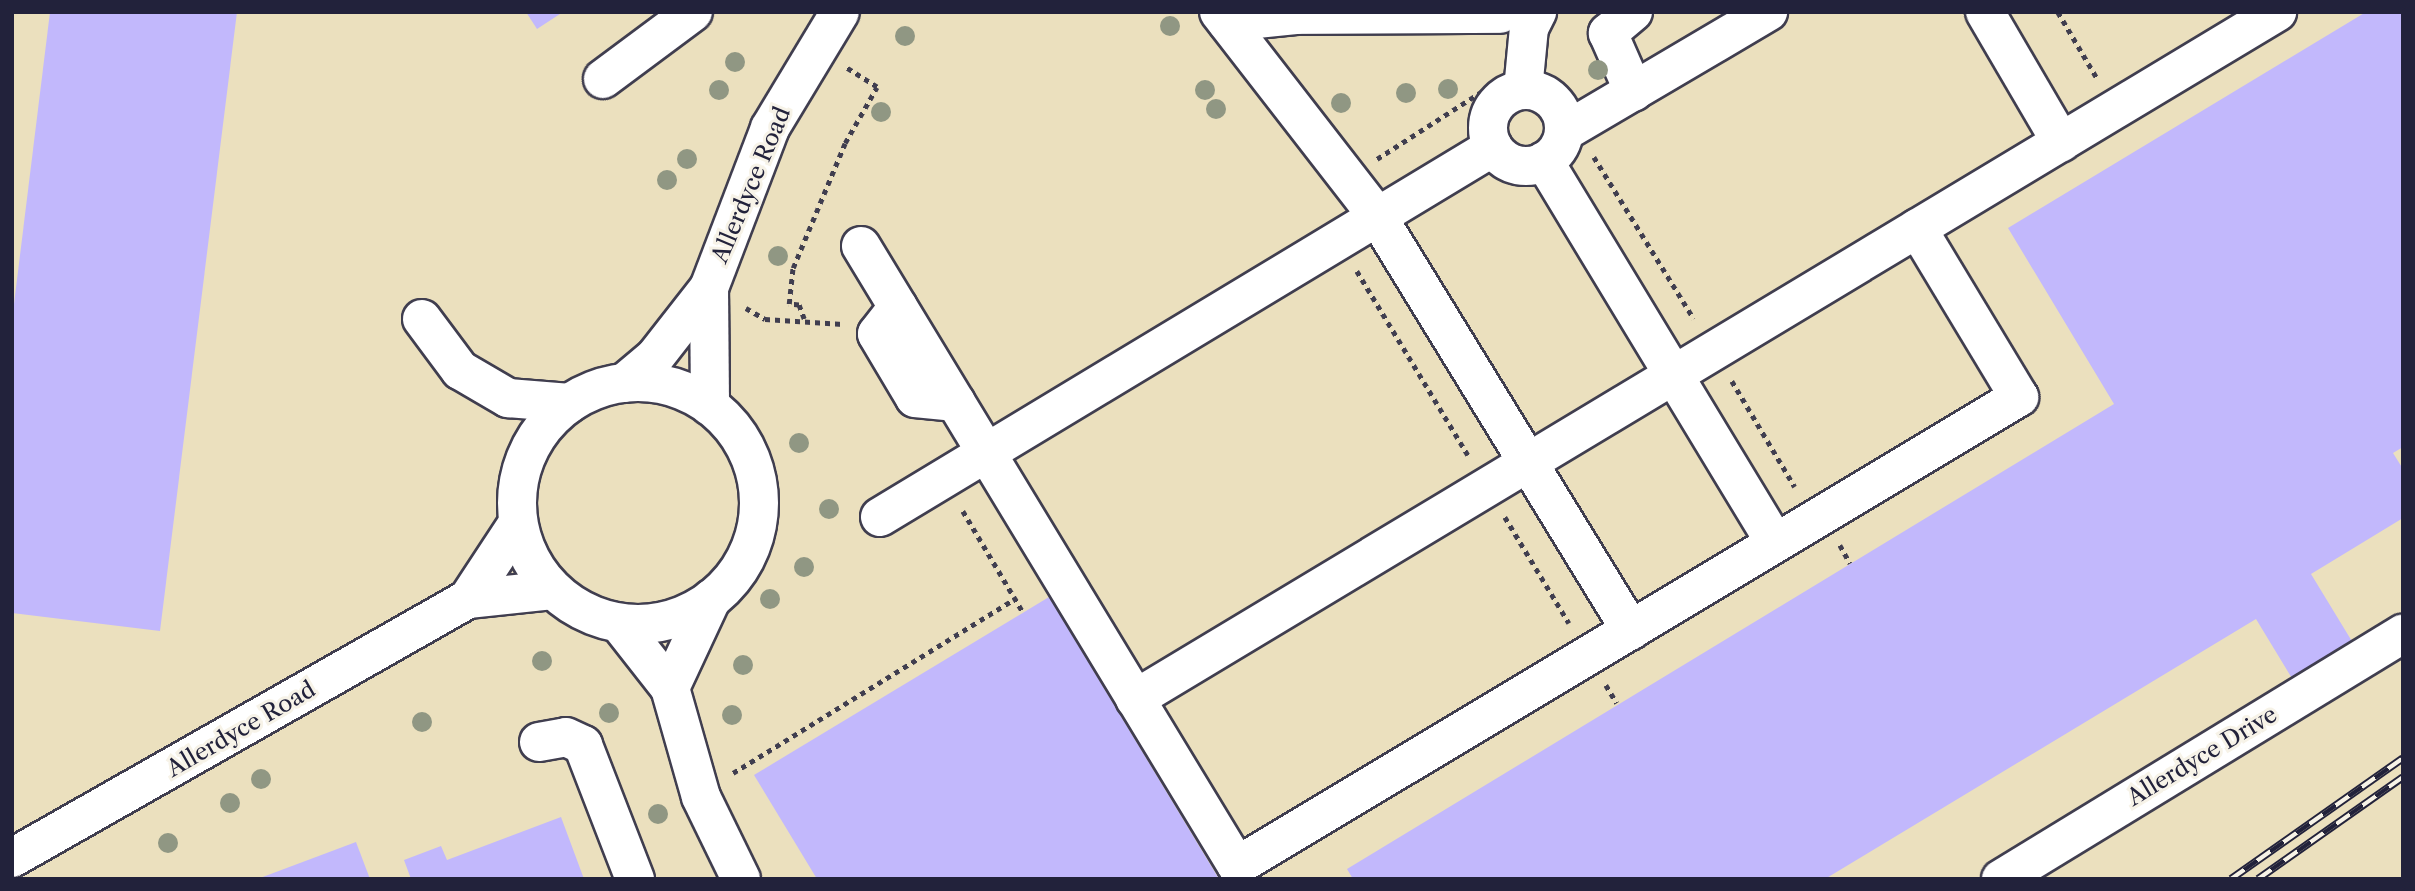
<!DOCTYPE html>
<style>
body{margin:0}
#map{position:relative;width:2415px;height:891px;overflow:hidden;background:#ebe0be;font-family:"Libre Caslon Text",serif}
div>[style]{position:absolute}
[style*='--x']{left:calc(var(--x)*1px);top:calc(var(--y)*1px);width:calc(var(--w)*1px);rotate:calc(var(--a)*1deg)}
.building>*{inset:0;background:#c2b8fc}
.path>*{height:4.5px;margin-top:-2.25px;transform-origin:0;background:repeating-linear-gradient(90deg,#403e4f 0 5px,transparent 0 10px)}
.roads{filter:drop-shadow(2px 0 #403e4f) drop-shadow(-2px 0 #403e4f) drop-shadow(0 2px #403e4f) drop-shadow(0 -2px #403e4f)}
.minor>*{height:38px;margin:-19px;padding:0 19px;transform-origin:19px;border-radius:19px;background:#fff}
.minor>.ring{margin:-19px;padding:0;box-sizing:content-box;background:none;border:38px solid #fff;border-radius:50%}
.rail>*{height:8px;margin-top:-4px;transform-origin:0;background:repeating-linear-gradient(90deg,#f7f3e8 0 16px,#22223b 0 32px);box-sizing:border-box;border-block:2px solid #22223b}
.trees>*{width:20px;height:20px;margin:-10px;border-radius:50%;background:#909783}
span{translate:-50% -50%;white-space:nowrap;text-align:center;line-height:1.15;-webkit-text-stroke:6px #f7f3e8;paint-order:stroke}
.street-label{font-size:23px;color:#22223b}
.frame{position:absolute;inset:0;border:14px solid #22223b;pointer-events:none}
</style>
<div id="map">
<div class="building">
<i style="clip-path:polygon(50px 12px,237px 12px,160px 631px,12px 613px,12px 320px)"></i>
<i style="clip-path:polygon(526px 12px,563px 12px,537px 29px)"></i>
<i style="clip-path:polygon(2366px 12px,2403px 12px,2403px 447px,2393px 453px,2403px 469px,2403px 518px,2311px 574px,2353px 643px,2293px 680px,2256px 619px,1825px 879px,1353px 879px,1347px 869px,2114px 404px,2008px 228px)"></i>
<i style="clip-path:polygon(1049px 597px,1219px 879px,817px 879px,754px 775px)"></i>
<i style="clip-path:polygon(561px 817px,584px 879px,411px 879px,404px 860px,441px 846px,447px 860px)"></i>
<i style="clip-path:polygon(356px 842px,370px 879px,260px 879px,260px 878px)"></i>
</div>
<div class="path">
<i style="--x:2058;--y:12;--w:77;--a:59.4"></i>
<i style="--x:1594;--y:157;--w:190;--a:58.3"></i>
<i style="--x:1377;--y:159;--w:131;--a:-32.8"></i>
<i style="--x:1357;--y:271;--w:215;--a:58.9"></i>
<i style="--x:746;--y:308;--w:22;--a:30"></i>
<i style="--x:765;--y:319;--w:78;--a:3.7"></i>
<i style="--x:804;--y:319;--w:15;--a:-110"></i>
<i style="--x:799;--y:305;--w:10;--a:-174"></i>
<i style="--x:789;--y:304;--w:36;--a:-84"></i>
<i style="--x:793;--y:268;--w:135;--a:-67.4"></i>
<i style="--x:845;--y:143;--w:64;--a:-60.3"></i>
<i style="--x:877;--y:87;--w:36;--a:-148"></i>
<i style="--x:1732;--y:381;--w:123;--a:59.3"></i>
<i style="--x:963;--y:511;--w:117;--a:59.3"></i>
<i style="--x:1505;--y:517;--w:124;--a:58.9"></i>
<i style="--x:1840;--y:545;--w:21;--a:61"></i>
<i style="--x:1606;--y:685;--w:21;--a:59"></i>
<i style="--x:733;--y:773;--w:333;--a:-31.7"></i>
</div>
<div class="roads">
<div class="minor">
<i style="--x:1219;--y:12;--w:258;--a:52.2"></i>
<i style="--x:1377;--y:216;--w:486;--a:58.5"></i>
<i style="--x:1633;--y:12;--w:33;--a:140"></i>
<i style="--x:1608;--y:33;--w:64;--a:66.2"></i>
<i style="--x:1985;--y:12;--w:151;--a:59.7"></i>
<i style="--x:1227;--y:22;--w:69;--a:-5.8"></i>
<i style="--x:1296;--y:15;--w:204;--a:-0.3"></i>
<i style="--x:603;--y:79;--w:112;--a:-36.7"></i>
<i style="--x:1523;--y:90;--w:62;--a:-84.5"></i>
<i style="--x:1529;--y:28;--w:18;--a:-63"></i>
<i class="ring" style="left:1488px;top:90px;width:38px;height:38px"></i>
<i style="--x:1564;--y:132;--w:237;--a:-30.5"></i>
<i style="--x:1544;--y:161;--w:446;--a:58.8"></i>
<i style="--x:861;--y:246;--w:725;--a:58.77"></i>
<i style="--x:1237;--y:866;--w:912;--a:-30.95"></i>
<i style="--x:2019;--y:397;--w:197;--a:-121.1"></i>
<i style="--x:709;--y:288;--w:118;--a:89.5"></i>
<i style="--x:898;--y:307;--w:34;--a:128"></i>
<i style="--x:877;--y:334;--w:74;--a:59.3"></i>
<i style="--x:915;--y:398;--w:41;--a:5.6"></i>
<i style="--x:422;--y:319;--w:64;--a:53.3"></i>
<i style="--x:460;--y:370;--w:56;--a:30.3"></i>
<i style="--x:508;--y:398;--w:62;--a:4.6"></i>
<i class="ring" style="left:517px;top:382px;width:204px;height:204px"></i>
<i style="--x:624;--y:383;--w:40;--a:-40"></i>
<i style="--x:655;--y:357;--w:88;--a:-52"></i>
<i style="--x:709;--y:288;--w:171;--a:-69.1"></i>
<i style="--x:770;--y:128;--w:135;--a:-58.9"></i>
<i style="--x:880;--y:517;--w:716;--a:-31.11"></i>
<i style="--x:468;--y:599;--w:91;--a:-56.7"></i>
<i style="--x:619;--y:623;--w:83;--a:51.9"></i>
<i style="--x:670;--y:688;--w:113;--a:74.1"></i>
<i style="--x:701;--y:797;--w:91;--a:64"></i>
<i style="--x:670;--y:688;--w:99;--a:-65"></i>
<i style="--x:1135;--y:699;--w:1333;--a:-31.03"></i>
<i style="--x:539;--y:742;--w:27;--a:-10"></i>
<i style="--x:566;--y:737;--w:19;--a:25"></i>
<i style="--x:583;--y:745;--w:144;--a:68.8"></i>
<i style="--x:12;--y:858;--w:524;--a:-29.6"></i>
<i style="--x:468;--y:599;--w:85;--a:-6"></i>
<i style="--x:2001;--y:879;--w:471;--a:-31.4"></i>
</div>
</div>
<div class="rail">
<i style="--x:2231;--y:879;--w:210;--a:-35.1"></i>
<i style="--x:2258;--y:879;--w:177;--a:-35.1"></i>
</div>
<div class="trees">
<i style="left:1170px;top:26px"></i>
<i style="left:905px;top:36px"></i>
<i style="left:735px;top:62px"></i>
<i style="left:1598px;top:70px"></i>
<i style="left:1448px;top:89px"></i>
<i style="left:719px;top:90px"></i>
<i style="left:1205px;top:90px"></i>
<i style="left:1406px;top:93px"></i>
<i style="left:1341px;top:103px"></i>
<i style="left:1216px;top:109px"></i>
<i style="left:881px;top:112px"></i>
<i style="left:687px;top:159px"></i>
<i style="left:667px;top:180px"></i>
<i style="left:778px;top:256px"></i>
<i style="left:799px;top:443px"></i>
<i style="left:829px;top:509px"></i>
<i style="left:804px;top:567px"></i>
<i style="left:770px;top:599px"></i>
<i style="left:542px;top:661px"></i>
<i style="left:743px;top:665px"></i>
<i style="left:609px;top:713px"></i>
<i style="left:732px;top:715px"></i>
<i style="left:422px;top:722px"></i>
<i style="left:261px;top:779px"></i>
<i style="left:230px;top:803px"></i>
<i style="left:658px;top:814px"></i>
<i style="left:168px;top:843px"></i>
</div>
<div class="street-label">
<span style="left:751px;top:185px;rotate:-67deg">Allerdyce Road</span>
<span style="left:241px;top:729px;rotate:-30deg">Allerdyce Road</span>
<span style="left:2202px;top:756px;rotate:-31deg">Allerdyce Drive</span>
</div>
<div class="frame"></div>
</div>
